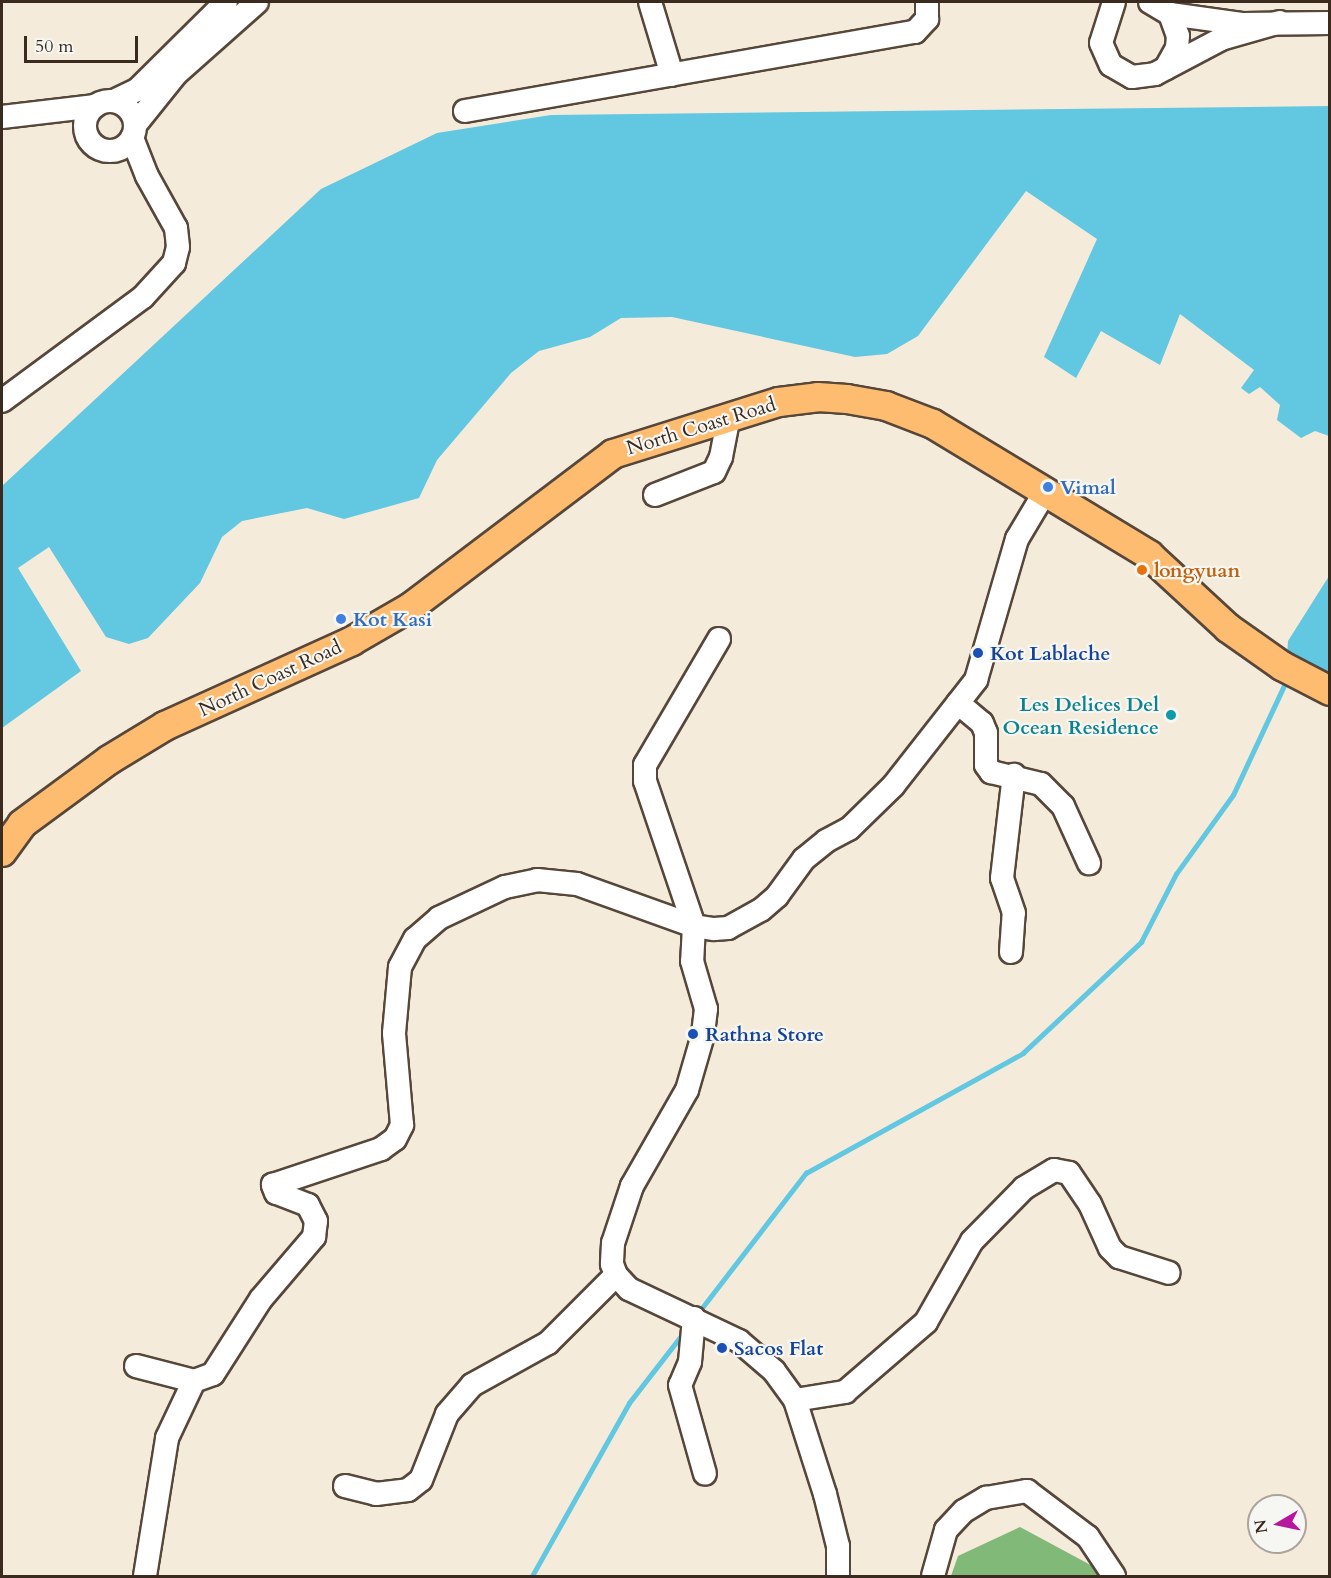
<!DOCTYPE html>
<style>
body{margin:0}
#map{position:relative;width:1331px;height:1578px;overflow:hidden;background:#f4ebdb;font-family:Cardo,serif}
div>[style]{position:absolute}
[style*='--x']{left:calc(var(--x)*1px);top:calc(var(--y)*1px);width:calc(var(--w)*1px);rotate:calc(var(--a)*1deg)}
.forest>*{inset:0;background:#80b978}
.water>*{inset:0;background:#62c7e0}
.stream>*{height:4.5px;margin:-2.25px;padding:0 2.25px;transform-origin:2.25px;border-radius:2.25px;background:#62c7e0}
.roads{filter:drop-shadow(2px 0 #57473a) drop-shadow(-2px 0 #57473a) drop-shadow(0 2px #57473a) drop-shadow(0 -2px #57473a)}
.minor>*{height:22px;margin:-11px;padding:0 11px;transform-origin:11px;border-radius:11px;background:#fff}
.minor>.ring{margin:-11px;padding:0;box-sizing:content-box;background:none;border:22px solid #fff;border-radius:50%}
.major>*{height:28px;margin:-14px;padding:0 14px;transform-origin:14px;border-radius:14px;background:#fdbc6f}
.dots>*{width:16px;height:16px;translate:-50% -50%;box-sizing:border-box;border:3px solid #f6f6f2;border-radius:50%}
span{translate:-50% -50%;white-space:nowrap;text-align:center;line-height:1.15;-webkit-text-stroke:4.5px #f6f6f2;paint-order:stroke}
.street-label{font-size:20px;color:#3b2a1e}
.shop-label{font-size:20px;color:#366cbe;font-weight:700}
.left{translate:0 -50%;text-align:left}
.food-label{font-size:20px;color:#c56008;font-weight:700}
.transit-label{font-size:20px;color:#164399;font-weight:700}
.culture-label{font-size:20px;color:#0d838f;font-weight:700}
.right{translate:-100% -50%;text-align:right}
.frame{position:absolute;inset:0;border:3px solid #3b2a1e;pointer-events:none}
.north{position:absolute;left:1247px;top:1494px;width:60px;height:60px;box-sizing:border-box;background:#f6f6f2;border:2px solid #aba49d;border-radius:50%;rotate:261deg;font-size:16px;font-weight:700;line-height:24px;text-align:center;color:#3b2a1e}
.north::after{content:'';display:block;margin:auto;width:21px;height:27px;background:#b5179e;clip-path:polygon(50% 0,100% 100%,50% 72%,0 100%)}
.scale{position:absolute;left:24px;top:36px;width:114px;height:27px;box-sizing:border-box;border:3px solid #3b2a1e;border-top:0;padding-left:8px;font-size:18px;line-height:21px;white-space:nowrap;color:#3b2a1e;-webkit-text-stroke:4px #f6f6f2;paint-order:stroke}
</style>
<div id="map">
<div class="forest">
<i style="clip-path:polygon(1020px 1527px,1111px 1576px,951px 1576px,958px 1556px)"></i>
</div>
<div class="water">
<i style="clip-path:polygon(1329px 106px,1329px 436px,1315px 431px,1301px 438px,1277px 420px,1280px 405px,1260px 387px,1249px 394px,1241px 388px,1254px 370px,1180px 314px,1160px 365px,1101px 331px,1076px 378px,1044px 357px,1097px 239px,1026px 191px,918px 336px,887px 354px,855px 357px,672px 317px,621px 318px,590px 337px,539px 351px,511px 373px,437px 460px,419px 498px,344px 519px,307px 508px,242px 521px,222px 537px,200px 583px,148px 638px,129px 644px,106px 637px,49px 547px,18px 568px,81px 671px,2px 728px,2px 486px,321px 189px,437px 133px,551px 115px)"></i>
<i style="clip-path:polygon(1329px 576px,1329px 674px,1294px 664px,1287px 656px,1288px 641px)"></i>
</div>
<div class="stream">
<i style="--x:698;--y:1313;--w:177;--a:-52.4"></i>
<i style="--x:806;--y:1173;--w:248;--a:-28.9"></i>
<i style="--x:1023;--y:1053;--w:162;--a:-43.2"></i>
<i style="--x:1141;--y:942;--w:76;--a:-62.8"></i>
<i style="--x:1176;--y:874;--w:97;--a:-54.2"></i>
<i style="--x:1233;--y:795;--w:128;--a:-65"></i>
<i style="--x:532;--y:1576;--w:198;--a:-60.7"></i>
<i style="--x:629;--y:1403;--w:90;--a:-52.2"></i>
</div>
<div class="roads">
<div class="minor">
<i style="--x:650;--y:2;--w:76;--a:73.2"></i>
<i style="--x:1114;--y:2;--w:43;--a:107.6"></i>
<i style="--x:1101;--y:43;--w:24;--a:66"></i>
<i style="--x:1111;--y:65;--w:24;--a:30"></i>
<i style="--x:1132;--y:77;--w:23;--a:-7"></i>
<i style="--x:1155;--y:74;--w:75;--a:-27.9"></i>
<i style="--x:1221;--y:39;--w:61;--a:-16.1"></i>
<i style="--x:1150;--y:2;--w:23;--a:31"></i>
<i style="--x:1170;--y:14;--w:23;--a:70"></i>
<i style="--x:1178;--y:36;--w:12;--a:95"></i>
<i style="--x:1177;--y:48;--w:23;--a:119"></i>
<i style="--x:1170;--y:14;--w:74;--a:7.8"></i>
<i style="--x:1243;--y:24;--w:87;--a:-0.7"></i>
<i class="ring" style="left:85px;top:101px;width:28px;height:28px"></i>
<i style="--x:114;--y:101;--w:25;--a:-26"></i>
<i style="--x:137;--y:90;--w:125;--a:-44.7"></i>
<i style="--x:465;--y:111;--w:457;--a:-10"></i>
<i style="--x:915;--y:32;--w:18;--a:-47"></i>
<i style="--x:927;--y:19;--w:17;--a:-90"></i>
<i style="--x:2;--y:117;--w:94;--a:-6.7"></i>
<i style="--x:135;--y:125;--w:65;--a:-51.2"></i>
<i style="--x:176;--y:74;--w:108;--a:-41.6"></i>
<i style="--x:2;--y:401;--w:175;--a:-36.4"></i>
<i style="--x:143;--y:297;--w:46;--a:-47.6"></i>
<i style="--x:174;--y:263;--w:16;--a:-76"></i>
<i style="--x:178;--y:247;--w:19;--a:-96"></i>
<i style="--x:176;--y:228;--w:60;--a:-119.1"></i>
<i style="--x:147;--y:176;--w:41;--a:-111.5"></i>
<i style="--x:655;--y:495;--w:63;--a:-21.3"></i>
<i style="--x:714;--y:472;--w:17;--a:-65"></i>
<i style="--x:721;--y:457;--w:37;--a:-79"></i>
<i style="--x:719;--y:639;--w:146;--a:120.4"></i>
<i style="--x:645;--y:765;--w:16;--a:90"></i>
<i style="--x:645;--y:781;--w:153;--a:71.3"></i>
<i style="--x:694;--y:926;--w:35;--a:93"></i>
<i style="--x:692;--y:961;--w:50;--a:73.7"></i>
<i style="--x:706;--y:1009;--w:26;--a:97"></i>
<i style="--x:703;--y:1035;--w:57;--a:106.2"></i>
<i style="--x:687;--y:1090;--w:111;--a:119.8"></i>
<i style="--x:632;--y:1186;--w:60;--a:108.4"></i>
<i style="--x:613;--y:1243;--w:21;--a:93"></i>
<i style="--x:612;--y:1264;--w:12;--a:70"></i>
<i style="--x:616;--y:1275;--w:19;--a:47"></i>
<i style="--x:629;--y:1289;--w:122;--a:25.3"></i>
<i style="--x:739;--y:1341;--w:46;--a:40.6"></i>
<i style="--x:774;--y:1371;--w:36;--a:54"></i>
<i style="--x:795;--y:1400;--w:99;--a:72.3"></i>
<i style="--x:825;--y:1494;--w:54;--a:76"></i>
<i style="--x:838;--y:1546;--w:30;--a:90"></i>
<i style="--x:958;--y:703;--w:31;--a:40"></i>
<i style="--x:982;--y:723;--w:11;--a:68"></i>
<i style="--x:986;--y:733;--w:32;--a:90"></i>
<i style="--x:986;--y:765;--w:9;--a:54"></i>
<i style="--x:991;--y:772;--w:51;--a:13.5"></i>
<i style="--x:1041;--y:784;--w:31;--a:45"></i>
<i style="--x:1063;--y:806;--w:63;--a:65.5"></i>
<i style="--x:1011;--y:952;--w:39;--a:-86"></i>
<i style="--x:1014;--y:913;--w:37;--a:-109"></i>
<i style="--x:1002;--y:878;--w:104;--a:-83.4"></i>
<i style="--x:694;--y:1318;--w:44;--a:95.2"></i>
<i style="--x:690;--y:1362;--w:25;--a:113"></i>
<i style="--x:680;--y:1385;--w:92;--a:74.3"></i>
<i style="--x:136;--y:1366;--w:60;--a:14.5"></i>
<i style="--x:194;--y:1381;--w:20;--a:-20"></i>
<i style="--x:213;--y:1374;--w:89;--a:-57.4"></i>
<i style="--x:261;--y:1299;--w:82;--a:-49.5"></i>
<i style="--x:314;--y:1237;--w:16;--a:-83"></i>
<i style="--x:316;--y:1221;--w:18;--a:-117"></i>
<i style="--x:308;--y:1205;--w:34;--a:-159"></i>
<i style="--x:276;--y:1193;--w:9;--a:-111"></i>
<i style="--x:273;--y:1185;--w:114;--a:-18.4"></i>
<i style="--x:381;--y:1149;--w:17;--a:-36"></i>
<i style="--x:395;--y:1139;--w:16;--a:-63"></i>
<i style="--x:402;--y:1125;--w:92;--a:-95"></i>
<i style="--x:394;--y:1033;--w:66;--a:-84.8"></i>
<i style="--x:400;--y:967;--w:32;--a:-62"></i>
<i style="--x:415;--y:939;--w:32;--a:-41"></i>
<i style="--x:439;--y:918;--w:73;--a:-25.2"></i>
<i style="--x:505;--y:887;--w:33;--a:-12"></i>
<i style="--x:537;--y:880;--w:40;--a:5.7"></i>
<i style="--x:577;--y:884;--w:124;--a:19.7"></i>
<i style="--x:694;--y:926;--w:20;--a:9"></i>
<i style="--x:714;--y:929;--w:14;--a:-4"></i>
<i style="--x:728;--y:928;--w:38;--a:-29"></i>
<i style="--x:761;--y:910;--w:21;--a:-41"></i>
<i style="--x:777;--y:896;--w:46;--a:-53.9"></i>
<i style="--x:804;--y:859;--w:28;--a:-39"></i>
<i style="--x:826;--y:841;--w:26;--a:-28"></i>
<i style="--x:849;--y:829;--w:62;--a:-44.3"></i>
<i style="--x:893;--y:786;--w:135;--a:-51.9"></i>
<i style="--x:976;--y:680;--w:147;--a:-73.8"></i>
<i style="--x:1017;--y:539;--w:55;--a:-59.2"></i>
<i style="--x:795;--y:1400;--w:51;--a:-9.1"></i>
<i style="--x:845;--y:1392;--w:107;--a:-40.8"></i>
<i style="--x:926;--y:1322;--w:93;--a:-60.4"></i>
<i style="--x:972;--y:1241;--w:74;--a:-45.5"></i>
<i style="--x:1024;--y:1188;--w:35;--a:-31"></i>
<i style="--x:1054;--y:1170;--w:15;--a:11"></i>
<i style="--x:1069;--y:1173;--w:37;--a:56"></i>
<i style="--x:1090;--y:1204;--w:48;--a:65.6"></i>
<i style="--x:1110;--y:1248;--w:13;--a:45"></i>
<i style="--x:1119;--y:1257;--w:52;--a:17.7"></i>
<i style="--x:345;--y:1486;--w:32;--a:14"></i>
<i style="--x:376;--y:1494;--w:32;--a:-7"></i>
<i style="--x:408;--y:1490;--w:16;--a:-38"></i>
<i style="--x:421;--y:1480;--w:71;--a:-68.5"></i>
<i style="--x:447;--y:1414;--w:38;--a:-49"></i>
<i style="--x:472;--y:1385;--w:87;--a:-28.9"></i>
<i style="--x:548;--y:1343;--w:96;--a:-45"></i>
<i style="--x:145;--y:1576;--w:140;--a:-80.9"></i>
<i style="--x:167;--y:1438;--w:63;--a:-64.7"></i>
<i style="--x:933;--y:1576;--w:48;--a:-74.2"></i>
<i style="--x:946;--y:1530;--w:26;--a:-47"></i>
<i style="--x:964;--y:1511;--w:26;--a:-31"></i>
<i style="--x:986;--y:1498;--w:42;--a:-9.7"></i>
<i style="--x:1027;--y:1491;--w:76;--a:37"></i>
<i style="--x:1088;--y:1537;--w:47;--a:56.3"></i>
</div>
<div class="major">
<i style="--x:2;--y:852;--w:34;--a:-54"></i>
<i style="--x:22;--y:824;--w:108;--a:-36.3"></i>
<i style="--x:109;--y:760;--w:66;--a:-31.3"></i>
<i style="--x:165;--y:726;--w:205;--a:-24.4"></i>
<i style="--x:352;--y:641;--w:68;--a:-30"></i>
<i style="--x:411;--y:607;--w:253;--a:-37.1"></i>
<i style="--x:613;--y:454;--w:174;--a:-17.4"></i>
<i style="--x:779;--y:402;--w:39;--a:-7"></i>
<i style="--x:818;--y:397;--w:29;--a:4"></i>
<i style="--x:847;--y:399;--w:40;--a:10"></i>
<i style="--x:886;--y:406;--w:50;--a:21"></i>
<i style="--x:933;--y:424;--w:253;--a:31.2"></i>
<i style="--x:1149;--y:555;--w:108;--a:42.7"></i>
<i style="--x:1228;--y:628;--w:66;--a:35.1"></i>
<i style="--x:1282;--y:666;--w:54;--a:27.5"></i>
</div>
</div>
<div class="dots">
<i style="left:1048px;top:487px;background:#3f7fe0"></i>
<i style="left:1142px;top:570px;background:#e8710a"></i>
<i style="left:341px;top:619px;background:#3f7fe0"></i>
<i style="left:978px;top:653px;background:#1a4fb4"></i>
<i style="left:1171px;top:715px;background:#0f9aa8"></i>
<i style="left:693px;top:1034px;background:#1a4fb4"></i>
<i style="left:722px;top:1348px;background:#1a4fb4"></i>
</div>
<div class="street-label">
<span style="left:701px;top:426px;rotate:-17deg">North Coast Road</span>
<span style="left:270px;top:678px;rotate:-25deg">North Coast Road</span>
</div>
<div class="shop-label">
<span class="left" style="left:1060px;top:487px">Vimal</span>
<span class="left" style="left:353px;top:619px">Kot Kasi</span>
</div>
<div class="food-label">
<span class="left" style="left:1154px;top:570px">longyuan</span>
</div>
<div class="transit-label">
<span class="left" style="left:990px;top:653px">Kot Lablache</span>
<span class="left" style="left:705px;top:1034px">Rathna Store</span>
<span class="left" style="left:734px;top:1348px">Sacos Flat</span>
</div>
<div class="culture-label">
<span class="right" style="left:1159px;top:716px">Les Delices Del<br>Ocean Residence</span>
</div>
<div class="frame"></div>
<div class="north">N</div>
<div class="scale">50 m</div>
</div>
